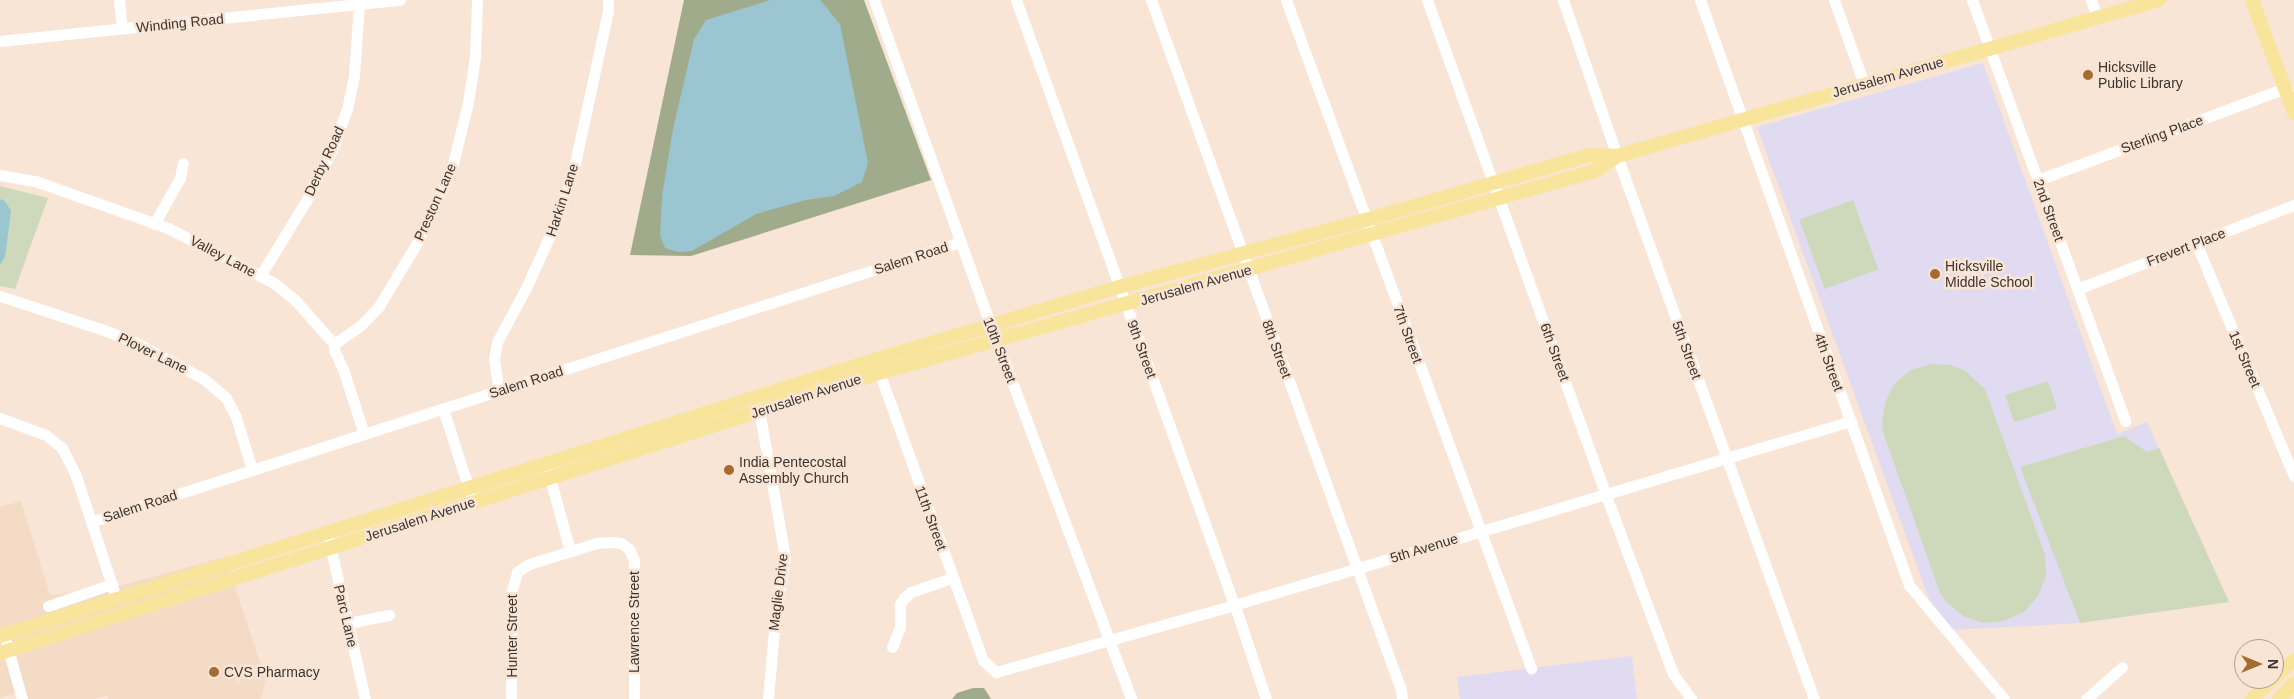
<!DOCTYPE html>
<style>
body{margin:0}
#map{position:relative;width:2294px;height:699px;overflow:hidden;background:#f9e5d5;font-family:Helvetica,sans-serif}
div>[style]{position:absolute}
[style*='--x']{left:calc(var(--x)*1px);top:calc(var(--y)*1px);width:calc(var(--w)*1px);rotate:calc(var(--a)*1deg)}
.built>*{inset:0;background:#f4dbc5}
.education>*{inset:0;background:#e1dbf1}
.green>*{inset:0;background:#cdd9ba;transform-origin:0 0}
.forest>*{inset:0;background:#9fab8b}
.water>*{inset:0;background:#9bc5d0}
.minor>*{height:11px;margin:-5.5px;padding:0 5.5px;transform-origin:5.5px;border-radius:5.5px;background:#fff}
.major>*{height:14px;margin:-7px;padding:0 7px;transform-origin:7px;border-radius:7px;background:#f9e49c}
.dots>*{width:14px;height:14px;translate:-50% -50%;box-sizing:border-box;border:2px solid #f9e5d5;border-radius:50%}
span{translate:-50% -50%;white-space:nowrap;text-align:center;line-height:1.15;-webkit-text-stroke:5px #f9e5d5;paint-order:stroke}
.street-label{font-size:14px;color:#3c342e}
.poi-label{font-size:14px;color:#3c342e}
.left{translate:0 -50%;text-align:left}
.north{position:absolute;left:2234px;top:639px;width:50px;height:50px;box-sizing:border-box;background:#f9e5d5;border:1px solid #ad9e92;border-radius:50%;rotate:90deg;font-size:14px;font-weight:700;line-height:20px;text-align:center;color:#3c342e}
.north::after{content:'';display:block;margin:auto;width:18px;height:22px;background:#a86b2f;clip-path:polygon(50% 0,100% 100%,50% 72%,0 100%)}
</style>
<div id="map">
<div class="built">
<i style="clip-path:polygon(21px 501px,50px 595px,108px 589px,225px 557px,266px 680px,261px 699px,108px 699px,107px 695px,95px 699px,17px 699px,15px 693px,0 698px,0 507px)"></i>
</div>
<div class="education">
<i style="clip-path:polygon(1983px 63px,2117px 434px,2147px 422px,2229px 602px,2080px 623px,1952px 630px,1930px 602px,1757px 127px)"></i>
<i style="clip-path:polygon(1632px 656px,1637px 699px,1460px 699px,1457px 677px)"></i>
</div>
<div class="green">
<i style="clip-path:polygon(0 186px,48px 198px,15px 289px,0 286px)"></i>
<i style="left:1853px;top:200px;width:74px;height:57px;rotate:70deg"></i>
<i style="clip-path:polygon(1931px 364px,1950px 365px,1964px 370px,1985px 389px,2045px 555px,2046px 576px,2038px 596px,2024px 612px,2004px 621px,1983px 623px,1963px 616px,1946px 602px,1940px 593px,1884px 435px,1882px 424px,1885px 403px,1894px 384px,1911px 370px)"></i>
<i style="left:2048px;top:381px;width:29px;height:45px;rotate:72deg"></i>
<i style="clip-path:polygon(2124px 436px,2147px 452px,2159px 448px,2229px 602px,2080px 623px,2020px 467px)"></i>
</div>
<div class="forest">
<i style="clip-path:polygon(684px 0,864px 0,931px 180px,691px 256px,630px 255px)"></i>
<i style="clip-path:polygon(973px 688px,984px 688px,991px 699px,952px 699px,957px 693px)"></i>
</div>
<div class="water">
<i style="clip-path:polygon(770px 0,820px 0,840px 24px,868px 163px,862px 182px,834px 196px,806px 200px,756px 214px,692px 251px,678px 252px,665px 248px,660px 235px,662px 196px,673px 129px,694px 39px,706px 20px)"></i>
<i style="clip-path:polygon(0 199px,5px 201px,11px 211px,5px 257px,0 265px)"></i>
</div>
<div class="minor">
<i style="--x:119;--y:0;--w:28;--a:84"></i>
<i style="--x:874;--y:0;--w:335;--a:70.3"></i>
<i style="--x:987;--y:315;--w:410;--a:69.4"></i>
<i style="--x:1016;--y:0;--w:657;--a:70.16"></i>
<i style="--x:1239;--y:618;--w:85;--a:71.6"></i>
<i style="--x:1151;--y:0;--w:734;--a:70.08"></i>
<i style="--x:1401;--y:690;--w:9;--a:84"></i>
<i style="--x:1286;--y:0;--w:712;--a:69.86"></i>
<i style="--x:1427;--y:0;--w:541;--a:70.13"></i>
<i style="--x:1611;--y:509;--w:176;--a:69.4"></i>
<i style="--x:1673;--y:674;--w:31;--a:54"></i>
<i style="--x:1563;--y:0;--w:165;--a:70.9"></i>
<i style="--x:1617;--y:156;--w:578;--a:70.06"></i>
<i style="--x:1700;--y:0;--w:621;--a:70.34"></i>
<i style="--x:1909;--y:585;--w:148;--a:50.2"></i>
<i style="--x:1834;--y:0;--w:89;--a:70.3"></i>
<i style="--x:1972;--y:0;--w:448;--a:70"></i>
<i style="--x:2091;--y:0;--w:19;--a:72"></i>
<i style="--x:0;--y:41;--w:402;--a:-5.9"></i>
<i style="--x:0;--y:175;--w:39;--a:10"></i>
<i style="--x:38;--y:182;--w:138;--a:19.5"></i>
<i style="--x:168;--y:228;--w:119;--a:27.4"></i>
<i style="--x:274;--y:283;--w:27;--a:39"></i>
<i style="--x:295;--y:300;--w:59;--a:48.4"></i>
<i style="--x:334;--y:344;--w:6;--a:90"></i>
<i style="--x:334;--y:350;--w:21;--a:65"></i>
<i style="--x:343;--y:369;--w:68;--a:72.1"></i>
<i style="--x:2038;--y:180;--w:264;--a:-20.4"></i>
<i style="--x:2285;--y:88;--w:8;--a:50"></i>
<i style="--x:154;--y:224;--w:53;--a:-60.5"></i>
<i style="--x:180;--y:178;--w:15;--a:-79"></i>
<i style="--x:2196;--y:243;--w:253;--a:67.2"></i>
<i style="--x:260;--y:276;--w:88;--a:-58.5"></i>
<i style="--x:306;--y:201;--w:62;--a:-63"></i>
<i style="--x:334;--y:146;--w:39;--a:-71"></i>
<i style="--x:347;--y:109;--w:35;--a:-78"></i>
<i style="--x:354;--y:75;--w:71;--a:-86"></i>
<i style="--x:2077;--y:289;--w:233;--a:-21.2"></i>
<i style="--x:0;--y:296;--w:106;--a:18.1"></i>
<i style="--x:101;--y:329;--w:36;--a:21"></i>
<i style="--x:135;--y:342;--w:78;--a:28.2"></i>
<i style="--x:204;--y:379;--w:29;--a:41"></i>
<i style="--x:226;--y:398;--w:21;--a:62"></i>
<i style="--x:236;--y:417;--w:55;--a:73.2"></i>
<i style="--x:334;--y:344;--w:32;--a:-35"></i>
<i style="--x:360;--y:326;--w:28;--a:-46"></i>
<i style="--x:379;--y:306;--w:76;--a:-59"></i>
<i style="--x:418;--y:241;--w:56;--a:-64.8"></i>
<i style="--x:442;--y:190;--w:28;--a:-67"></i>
<i style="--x:453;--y:164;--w:64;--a:-76.4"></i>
<i style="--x:468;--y:102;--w:46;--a:-81.2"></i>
<i style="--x:475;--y:57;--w:57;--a:-88"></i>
<i style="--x:877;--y:366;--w:313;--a:70.2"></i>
<i style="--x:983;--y:660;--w:18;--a:43"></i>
<i style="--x:996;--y:672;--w:247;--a:-15.7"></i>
<i style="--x:1234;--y:605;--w:644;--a:-16.61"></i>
<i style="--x:499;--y:391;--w:32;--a:-99"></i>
<i style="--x:494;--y:359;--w:17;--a:-80"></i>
<i style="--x:497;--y:342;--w:61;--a:-61.8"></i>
<i style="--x:526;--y:288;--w:78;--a:-65.7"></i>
<i style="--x:558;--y:217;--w:52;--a:-71.9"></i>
<i style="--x:574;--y:168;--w:161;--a:-77.8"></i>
<i style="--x:608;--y:11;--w:11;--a:-90"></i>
<i style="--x:758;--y:404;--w:155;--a:80"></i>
<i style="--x:785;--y:557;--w:74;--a:98.6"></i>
<i style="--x:774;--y:630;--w:69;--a:95"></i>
<i style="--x:443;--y:409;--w:98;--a:72.1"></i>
<i style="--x:0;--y:418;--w:49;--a:20.3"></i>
<i style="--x:46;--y:435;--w:21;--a:39"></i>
<i style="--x:62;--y:448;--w:31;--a:63"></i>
<i style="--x:76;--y:476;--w:128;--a:71.8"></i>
<i style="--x:548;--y:471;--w:83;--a:74.6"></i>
<i style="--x:91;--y:522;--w:913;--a:-17.86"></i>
<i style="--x:327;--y:532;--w:171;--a:77.2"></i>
<i style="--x:48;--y:606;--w:68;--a:-19"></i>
<i style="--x:348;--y:623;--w:42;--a:-11"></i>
<i style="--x:4;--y:635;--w:66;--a:74.3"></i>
<i style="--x:892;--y:647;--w:22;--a:-68"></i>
<i style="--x:900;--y:627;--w:23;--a:-90"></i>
<i style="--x:900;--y:604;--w:7;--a:-56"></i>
<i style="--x:904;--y:598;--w:9;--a:-41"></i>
<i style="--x:911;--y:592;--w:43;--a:-18.9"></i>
<i style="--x:511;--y:699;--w:109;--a:-89.5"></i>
<i style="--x:512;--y:590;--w:19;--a:-74"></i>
<i style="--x:517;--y:572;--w:14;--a:-34"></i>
<i style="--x:529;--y:564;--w:71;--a:-17.2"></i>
<i style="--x:597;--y:543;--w:13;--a:-4"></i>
<i style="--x:610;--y:542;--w:11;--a:5"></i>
<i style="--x:621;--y:543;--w:10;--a:37"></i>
<i style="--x:629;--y:549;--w:13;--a:67"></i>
<i style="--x:634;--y:561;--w:138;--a:90"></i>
<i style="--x:2086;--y:699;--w:48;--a:-41.6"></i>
</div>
<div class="major">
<i style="--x:2252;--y:0;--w:121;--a:69.6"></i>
<i style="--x:0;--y:636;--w:917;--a:-17.53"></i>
<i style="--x:874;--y:360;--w:256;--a:-16.6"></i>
<i style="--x:1119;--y:287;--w:256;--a:-15.2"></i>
<i style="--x:1366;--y:220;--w:233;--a:-16.2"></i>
<i style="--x:1590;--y:155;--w:27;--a:2"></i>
<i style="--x:0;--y:653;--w:923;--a:-17.67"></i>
<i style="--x:879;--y:373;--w:744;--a:-15.75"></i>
<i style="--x:1595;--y:171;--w:27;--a:-34"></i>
<i style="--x:1617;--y:156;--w:564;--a:-16.06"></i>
<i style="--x:2274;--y:678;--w:27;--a:-42"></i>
<i style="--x:2252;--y:699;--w:29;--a:-44"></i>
<i style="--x:2279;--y:699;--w:22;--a:-47"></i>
</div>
<div class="dots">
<i style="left:2088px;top:75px;background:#a86b2f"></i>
<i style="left:1935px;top:274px;background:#a86b2f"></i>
<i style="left:729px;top:470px;background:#a86b2f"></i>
<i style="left:214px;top:672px;background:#a86b2f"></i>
</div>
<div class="street-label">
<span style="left:180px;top:23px;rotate:-6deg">Winding Road</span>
<span style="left:1888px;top:77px;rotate:-16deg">Jerusalem Avenue</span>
<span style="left:2162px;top:134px;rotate:-20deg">Sterling Place</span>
<span style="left:324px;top:161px;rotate:-65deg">Derby Road</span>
<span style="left:562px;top:200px;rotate:-72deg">Harkin Lane</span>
<span style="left:435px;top:202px;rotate:-66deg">Preston Lane</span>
<span style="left:2049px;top:210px;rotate:70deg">2nd Street</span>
<span style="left:2186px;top:247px;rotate:-21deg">Frevert Place</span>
<span style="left:223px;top:256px;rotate:28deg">Valley Lane</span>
<span style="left:911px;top:258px;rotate:-18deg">Salem Road</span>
<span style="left:1196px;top:285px;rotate:-16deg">Jerusalem Avenue</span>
<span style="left:1408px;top:334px;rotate:70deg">7th Street</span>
<span style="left:1142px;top:349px;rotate:70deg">9th Street</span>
<span style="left:1277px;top:349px;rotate:70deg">8th Street</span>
<span style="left:1000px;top:350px;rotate:69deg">10th Street</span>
<span style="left:1687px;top:350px;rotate:70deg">5th Street</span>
<span style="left:1555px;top:352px;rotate:70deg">6th Street</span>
<span style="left:153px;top:353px;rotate:26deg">Plover Lane</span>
<span style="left:2245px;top:359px;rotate:67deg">1st Street</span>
<span style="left:1829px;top:362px;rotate:70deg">4th Street</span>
<span style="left:526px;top:382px;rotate:-18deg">Salem Road</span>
<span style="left:806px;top:396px;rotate:-18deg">Jerusalem Avenue</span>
<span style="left:140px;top:506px;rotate:-18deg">Salem Road</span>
<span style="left:931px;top:518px;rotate:70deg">11th Street</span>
<span style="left:420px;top:519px;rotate:-18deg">Jerusalem Avenue</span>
<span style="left:1424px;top:548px;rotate:-17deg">5th Avenue</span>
<span style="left:778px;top:592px;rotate:-83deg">Maglie Drive</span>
<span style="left:346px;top:616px;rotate:77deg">Parc Lane</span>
<span style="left:634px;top:622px;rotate:-90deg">Lawrence Street</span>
<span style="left:512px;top:636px;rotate:-90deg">Hunter Street</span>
</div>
<div class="poi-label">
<span class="left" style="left:2098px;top:75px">Hicksville<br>Public Library</span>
<span class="left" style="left:1945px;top:274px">Hicksville<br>Middle School</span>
<span class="left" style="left:739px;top:470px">India Pentecostal<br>Assembly Church</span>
<span class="left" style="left:224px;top:672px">CVS Pharmacy</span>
</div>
<div class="north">N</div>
</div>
